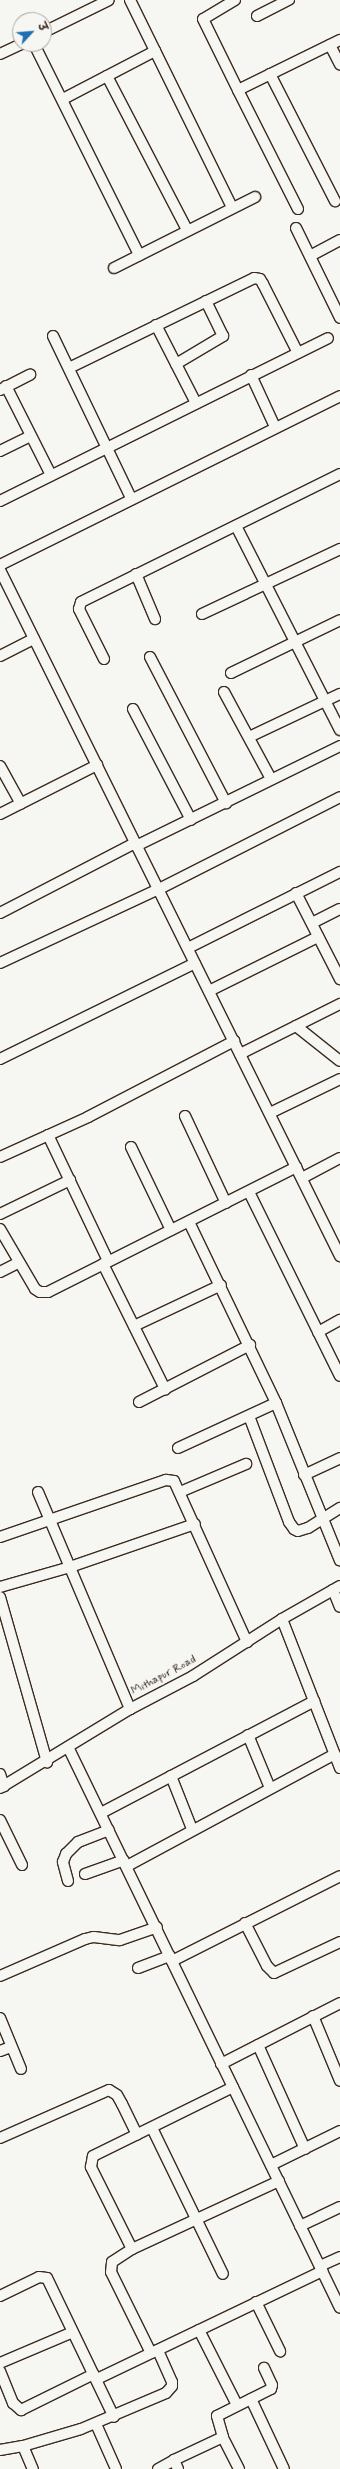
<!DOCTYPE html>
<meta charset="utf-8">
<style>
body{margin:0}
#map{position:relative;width:340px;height:2469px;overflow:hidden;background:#f6f6f2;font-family:Mynerve,"Playpen Sans Deva",sans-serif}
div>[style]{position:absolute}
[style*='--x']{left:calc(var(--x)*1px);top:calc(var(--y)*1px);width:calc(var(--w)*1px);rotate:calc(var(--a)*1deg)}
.roads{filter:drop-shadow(1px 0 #3b2a1e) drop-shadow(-1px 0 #3b2a1e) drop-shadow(0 1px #3b2a1e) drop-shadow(0 -1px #3b2a1e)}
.minor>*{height:10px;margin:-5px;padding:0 5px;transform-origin:5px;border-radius:5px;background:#f6f6f2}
span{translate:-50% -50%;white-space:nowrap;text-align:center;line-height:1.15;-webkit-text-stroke:4px #f6f6f2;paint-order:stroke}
.street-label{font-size:12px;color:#3b2a1e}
.north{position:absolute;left:12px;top:12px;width:40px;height:40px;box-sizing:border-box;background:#f6f6f2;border:1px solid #aba49d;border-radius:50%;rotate:64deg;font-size:11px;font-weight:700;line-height:16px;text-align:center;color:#3b2a1e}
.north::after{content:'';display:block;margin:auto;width:14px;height:18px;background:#1f6fb2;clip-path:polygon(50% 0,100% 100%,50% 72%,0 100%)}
</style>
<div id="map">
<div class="roads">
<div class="minor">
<i style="--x:130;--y:0;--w:231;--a:63.8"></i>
<i style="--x:235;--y:0;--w:37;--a:149"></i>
<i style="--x:203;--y:19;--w:79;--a:63.8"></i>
<i style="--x:257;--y:16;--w:36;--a:-27"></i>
<i style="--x:44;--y:32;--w:72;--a:-26.2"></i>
<i style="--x:34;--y:44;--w:236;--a:63.5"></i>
<i style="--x:330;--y:45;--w:22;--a:63"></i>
<i style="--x:0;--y:54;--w:23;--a:-25"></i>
<i style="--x:270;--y:74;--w:143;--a:62.9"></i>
<i style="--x:107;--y:76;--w:174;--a:62.5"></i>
<i style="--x:63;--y:99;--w:104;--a:-27.6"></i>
<i style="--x:298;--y:209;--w:133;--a:-116.8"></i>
<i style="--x:238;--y:90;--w:114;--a:-26.1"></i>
<i style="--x:296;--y:228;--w:100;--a:63.9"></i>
<i style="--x:310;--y:256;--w:34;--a:-28"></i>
<i style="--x:114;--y:268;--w:158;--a:-26.7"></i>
<i style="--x:156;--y:325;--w:88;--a:62.9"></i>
<i style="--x:53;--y:336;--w:180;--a:64.3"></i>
<i style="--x:176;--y:364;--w:55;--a:-30.8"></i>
<i style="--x:223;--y:336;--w:39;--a:-116"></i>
<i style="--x:69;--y:368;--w:206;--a:-25.9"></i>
<i style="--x:254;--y:278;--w:6;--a:9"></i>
<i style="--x:260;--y:279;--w:6;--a:59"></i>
<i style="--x:263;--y:284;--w:77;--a:63.1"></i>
<i style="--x:251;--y:375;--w:57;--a:65.2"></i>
<i style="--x:6;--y:386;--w:100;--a:63.2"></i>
<i style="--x:0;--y:390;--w:34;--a:-27"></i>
<i style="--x:0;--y:451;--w:34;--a:-26"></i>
<i style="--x:0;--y:501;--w:366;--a:-26.4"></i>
<i style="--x:236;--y:526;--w:229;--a:63"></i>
<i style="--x:0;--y:565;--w:380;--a:-26.4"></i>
<i style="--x:0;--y:570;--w:766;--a:63.64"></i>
<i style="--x:136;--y:574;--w:49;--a:67.1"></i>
<i style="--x:202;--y:614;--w:153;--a:-25.2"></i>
<i style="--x:0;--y:656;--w:38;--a:-27"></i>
<i style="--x:150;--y:657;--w:165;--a:62.5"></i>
<i style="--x:104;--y:659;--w:56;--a:-116.6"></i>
<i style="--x:79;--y:609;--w:7;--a:-74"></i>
<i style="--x:81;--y:602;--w:289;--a:-26.3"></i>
<i style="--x:231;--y:673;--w:121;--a:-25.9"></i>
<i style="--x:224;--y:692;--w:99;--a:61.6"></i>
<i style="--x:133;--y:709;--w:125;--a:62.4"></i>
<i style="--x:249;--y:737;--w:101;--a:-25.3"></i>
<i style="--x:0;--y:766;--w:43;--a:61.1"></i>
<i style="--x:0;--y:814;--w:109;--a:-26.8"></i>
<i style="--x:136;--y:846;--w:227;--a:-26.1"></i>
<i style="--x:296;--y:893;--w:97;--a:62.9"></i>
<i style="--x:0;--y:913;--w:152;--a:-27.4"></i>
<i style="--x:312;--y:923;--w:31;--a:-27"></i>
<i style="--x:188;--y:948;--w:170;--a:-26.6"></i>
<i style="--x:0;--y:963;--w:175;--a:-25"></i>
<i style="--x:159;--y:889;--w:203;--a:-26.9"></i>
<i style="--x:209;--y:991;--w:122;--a:-26.4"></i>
<i style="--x:296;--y:1026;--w:56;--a:38.5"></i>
<i style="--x:240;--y:1054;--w:112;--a:-26.6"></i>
<i style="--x:0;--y:1059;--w:217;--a:-26.2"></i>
<i style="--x:270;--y:1113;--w:78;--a:-25.9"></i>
<i style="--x:185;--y:1116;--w:96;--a:64.8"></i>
<i style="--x:48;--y:1135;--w:140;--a:64.5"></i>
<i style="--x:131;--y:1147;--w:92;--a:64.3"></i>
<i style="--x:0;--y:1157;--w:97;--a:-24.4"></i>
<i style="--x:88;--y:1117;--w:165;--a:-27.5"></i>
<i style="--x:302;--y:1178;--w:43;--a:-27.8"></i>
<i style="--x:249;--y:1192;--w:205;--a:63.7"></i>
<i style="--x:0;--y:1214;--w:78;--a:-25.9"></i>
<i style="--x:189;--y:1222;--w:201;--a:64.3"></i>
<i style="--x:276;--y:1403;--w:170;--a:67.9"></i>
<i style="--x:0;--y:1229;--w:69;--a:59.7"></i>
<i style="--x:35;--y:1289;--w:6;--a:31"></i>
<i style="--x:40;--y:1292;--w:8;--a:0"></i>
<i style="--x:48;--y:1292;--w:278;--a:-26.7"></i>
<i style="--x:103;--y:1264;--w:140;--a:63.6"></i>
<i style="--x:0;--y:1272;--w:20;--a:-27"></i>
<i style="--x:134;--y:1326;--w:96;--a:-25.2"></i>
<i style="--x:318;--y:1332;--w:25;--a:-29"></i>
<i style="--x:139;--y:1402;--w:125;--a:-27.2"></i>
<i style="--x:249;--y:1416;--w:113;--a:69.3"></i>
<i style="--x:289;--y:1522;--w:9;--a:54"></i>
<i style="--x:294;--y:1529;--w:4;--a:27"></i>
<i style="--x:298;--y:1531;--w:10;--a:-17"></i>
<i style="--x:308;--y:1528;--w:38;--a:-32"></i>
<i style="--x:178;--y:1448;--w:108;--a:-24.7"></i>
<i style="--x:304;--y:1475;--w:40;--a:-25"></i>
<i style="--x:38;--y:1492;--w:236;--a:67"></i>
<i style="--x:180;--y:1492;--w:72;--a:-23"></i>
<i style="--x:0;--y:1537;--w:176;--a:-19"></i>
<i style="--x:166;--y:1480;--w:8;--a:7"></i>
<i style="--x:174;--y:1481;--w:177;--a:65.6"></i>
<i style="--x:0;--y:1587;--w:73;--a:-15.9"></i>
<i style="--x:70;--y:1567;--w:132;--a:-19"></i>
<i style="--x:333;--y:1590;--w:18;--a:68"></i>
<i style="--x:0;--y:1597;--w:172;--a:74.1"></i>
<i style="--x:282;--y:1619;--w:160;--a:68.7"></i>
<i style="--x:248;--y:1735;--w:57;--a:67.5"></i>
<i style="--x:68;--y:1747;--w:623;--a:64.13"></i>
<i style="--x:0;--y:1774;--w:13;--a:72"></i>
<i style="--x:171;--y:1776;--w:57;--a:68.4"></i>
<i style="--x:0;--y:1788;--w:152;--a:-31.3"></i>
<i style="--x:130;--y:1709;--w:71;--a:-27.6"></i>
<i style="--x:193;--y:1676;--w:106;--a:-32.6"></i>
<i style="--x:282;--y:1619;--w:67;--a:-29.6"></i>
<i style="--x:101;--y:1813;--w:241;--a:-27.7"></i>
<i style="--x:0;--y:1820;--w:50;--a:63.9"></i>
<i style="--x:127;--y:1866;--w:236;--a:-28.3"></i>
<i style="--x:85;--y:1874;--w:41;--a:-19.7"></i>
<i style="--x:68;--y:1881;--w:20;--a:-105"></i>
<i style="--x:63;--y:1862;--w:9;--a:-69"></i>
<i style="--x:66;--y:1854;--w:17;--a:-45"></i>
<i style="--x:78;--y:1842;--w:33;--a:-21"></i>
<i style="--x:245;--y:1923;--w:48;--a:62.9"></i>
<i style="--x:267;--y:1966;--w:10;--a:45"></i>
<i style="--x:274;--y:1973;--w:73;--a:-25.2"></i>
<i style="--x:172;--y:1961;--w:188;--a:-26.8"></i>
<i style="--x:138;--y:1968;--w:34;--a:-21"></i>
<i style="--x:0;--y:1976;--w:93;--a:-23.5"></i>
<i style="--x:85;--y:1939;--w:9;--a:-13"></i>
<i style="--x:94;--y:1937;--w:26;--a:7"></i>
<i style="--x:120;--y:1940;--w:39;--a:-19"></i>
<i style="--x:313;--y:2016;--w:70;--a:67.4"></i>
<i style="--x:0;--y:2018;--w:55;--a:67.6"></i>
<i style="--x:258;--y:2045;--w:114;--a:65.7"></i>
<i style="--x:0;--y:2051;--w:12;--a:-20"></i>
<i style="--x:221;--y:2064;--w:134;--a:-27.1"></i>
<i style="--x:152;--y:2128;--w:162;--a:64.1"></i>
<i style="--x:0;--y:2138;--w:119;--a:-23.8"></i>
<i style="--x:109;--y:2090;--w:9;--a:32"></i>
<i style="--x:117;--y:2095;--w:10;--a:61"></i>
<i style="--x:122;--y:2104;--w:34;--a:64"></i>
<i style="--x:271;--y:2165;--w:77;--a:-26.2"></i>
<i style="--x:300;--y:2226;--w:44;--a:-25.4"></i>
<i style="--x:132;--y:2249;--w:92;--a:-116.6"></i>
<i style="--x:91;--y:2167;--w:11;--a:-80"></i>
<i style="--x:93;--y:2156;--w:156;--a:-26.2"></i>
<i style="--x:320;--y:2266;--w:22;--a:-24"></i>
<i style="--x:0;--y:2296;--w:43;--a:-26"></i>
<i style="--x:39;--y:2277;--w:8;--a:7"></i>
<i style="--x:47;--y:2278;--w:154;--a:64.3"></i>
<i style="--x:256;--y:2302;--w:55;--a:63.9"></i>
<i style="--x:199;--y:2330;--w:84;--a:63.1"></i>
<i style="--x:151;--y:2353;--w:90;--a:-116.3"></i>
<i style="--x:111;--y:2272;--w:10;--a:-84"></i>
<i style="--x:112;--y:2262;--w:24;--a:-33"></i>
<i style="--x:132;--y:2249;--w:162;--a:-24.8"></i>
<i style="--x:0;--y:2363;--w:79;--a:-23"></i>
<i style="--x:0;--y:2371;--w:35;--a:68"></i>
<i style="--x:13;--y:2403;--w:11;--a:41"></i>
<i style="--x:21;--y:2410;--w:81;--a:-26.3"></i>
<i style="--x:97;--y:2379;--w:250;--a:-25.6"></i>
<i style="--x:251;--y:2399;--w:77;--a:64.8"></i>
<i style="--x:96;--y:2424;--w:49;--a:66"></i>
<i style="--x:23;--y:2446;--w:25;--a:67"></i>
<i style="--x:0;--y:2450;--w:23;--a:-10"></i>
<i style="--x:23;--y:2446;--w:60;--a:-16.3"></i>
<i style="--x:81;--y:2429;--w:92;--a:-23"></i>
<i style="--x:166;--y:2393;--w:9;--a:-49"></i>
<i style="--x:172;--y:2386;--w:4;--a:-90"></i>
<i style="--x:172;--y:2382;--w:35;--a:-114"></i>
<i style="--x:158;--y:2469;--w:18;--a:-29"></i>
<i style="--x:178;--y:2469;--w:10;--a:-114"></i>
<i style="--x:174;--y:2460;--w:54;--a:-25.1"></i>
<i style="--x:239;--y:2469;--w:36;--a:-117"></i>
<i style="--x:223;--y:2437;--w:22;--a:-106"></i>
<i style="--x:217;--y:2416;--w:60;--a:-26.6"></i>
<i style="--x:271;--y:2389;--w:4;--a:-76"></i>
<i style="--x:272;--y:2385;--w:19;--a:-115"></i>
</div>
</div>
<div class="street-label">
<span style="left:164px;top:1676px;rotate:-28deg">Mithapur Road</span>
</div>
<div class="north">उ</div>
</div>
